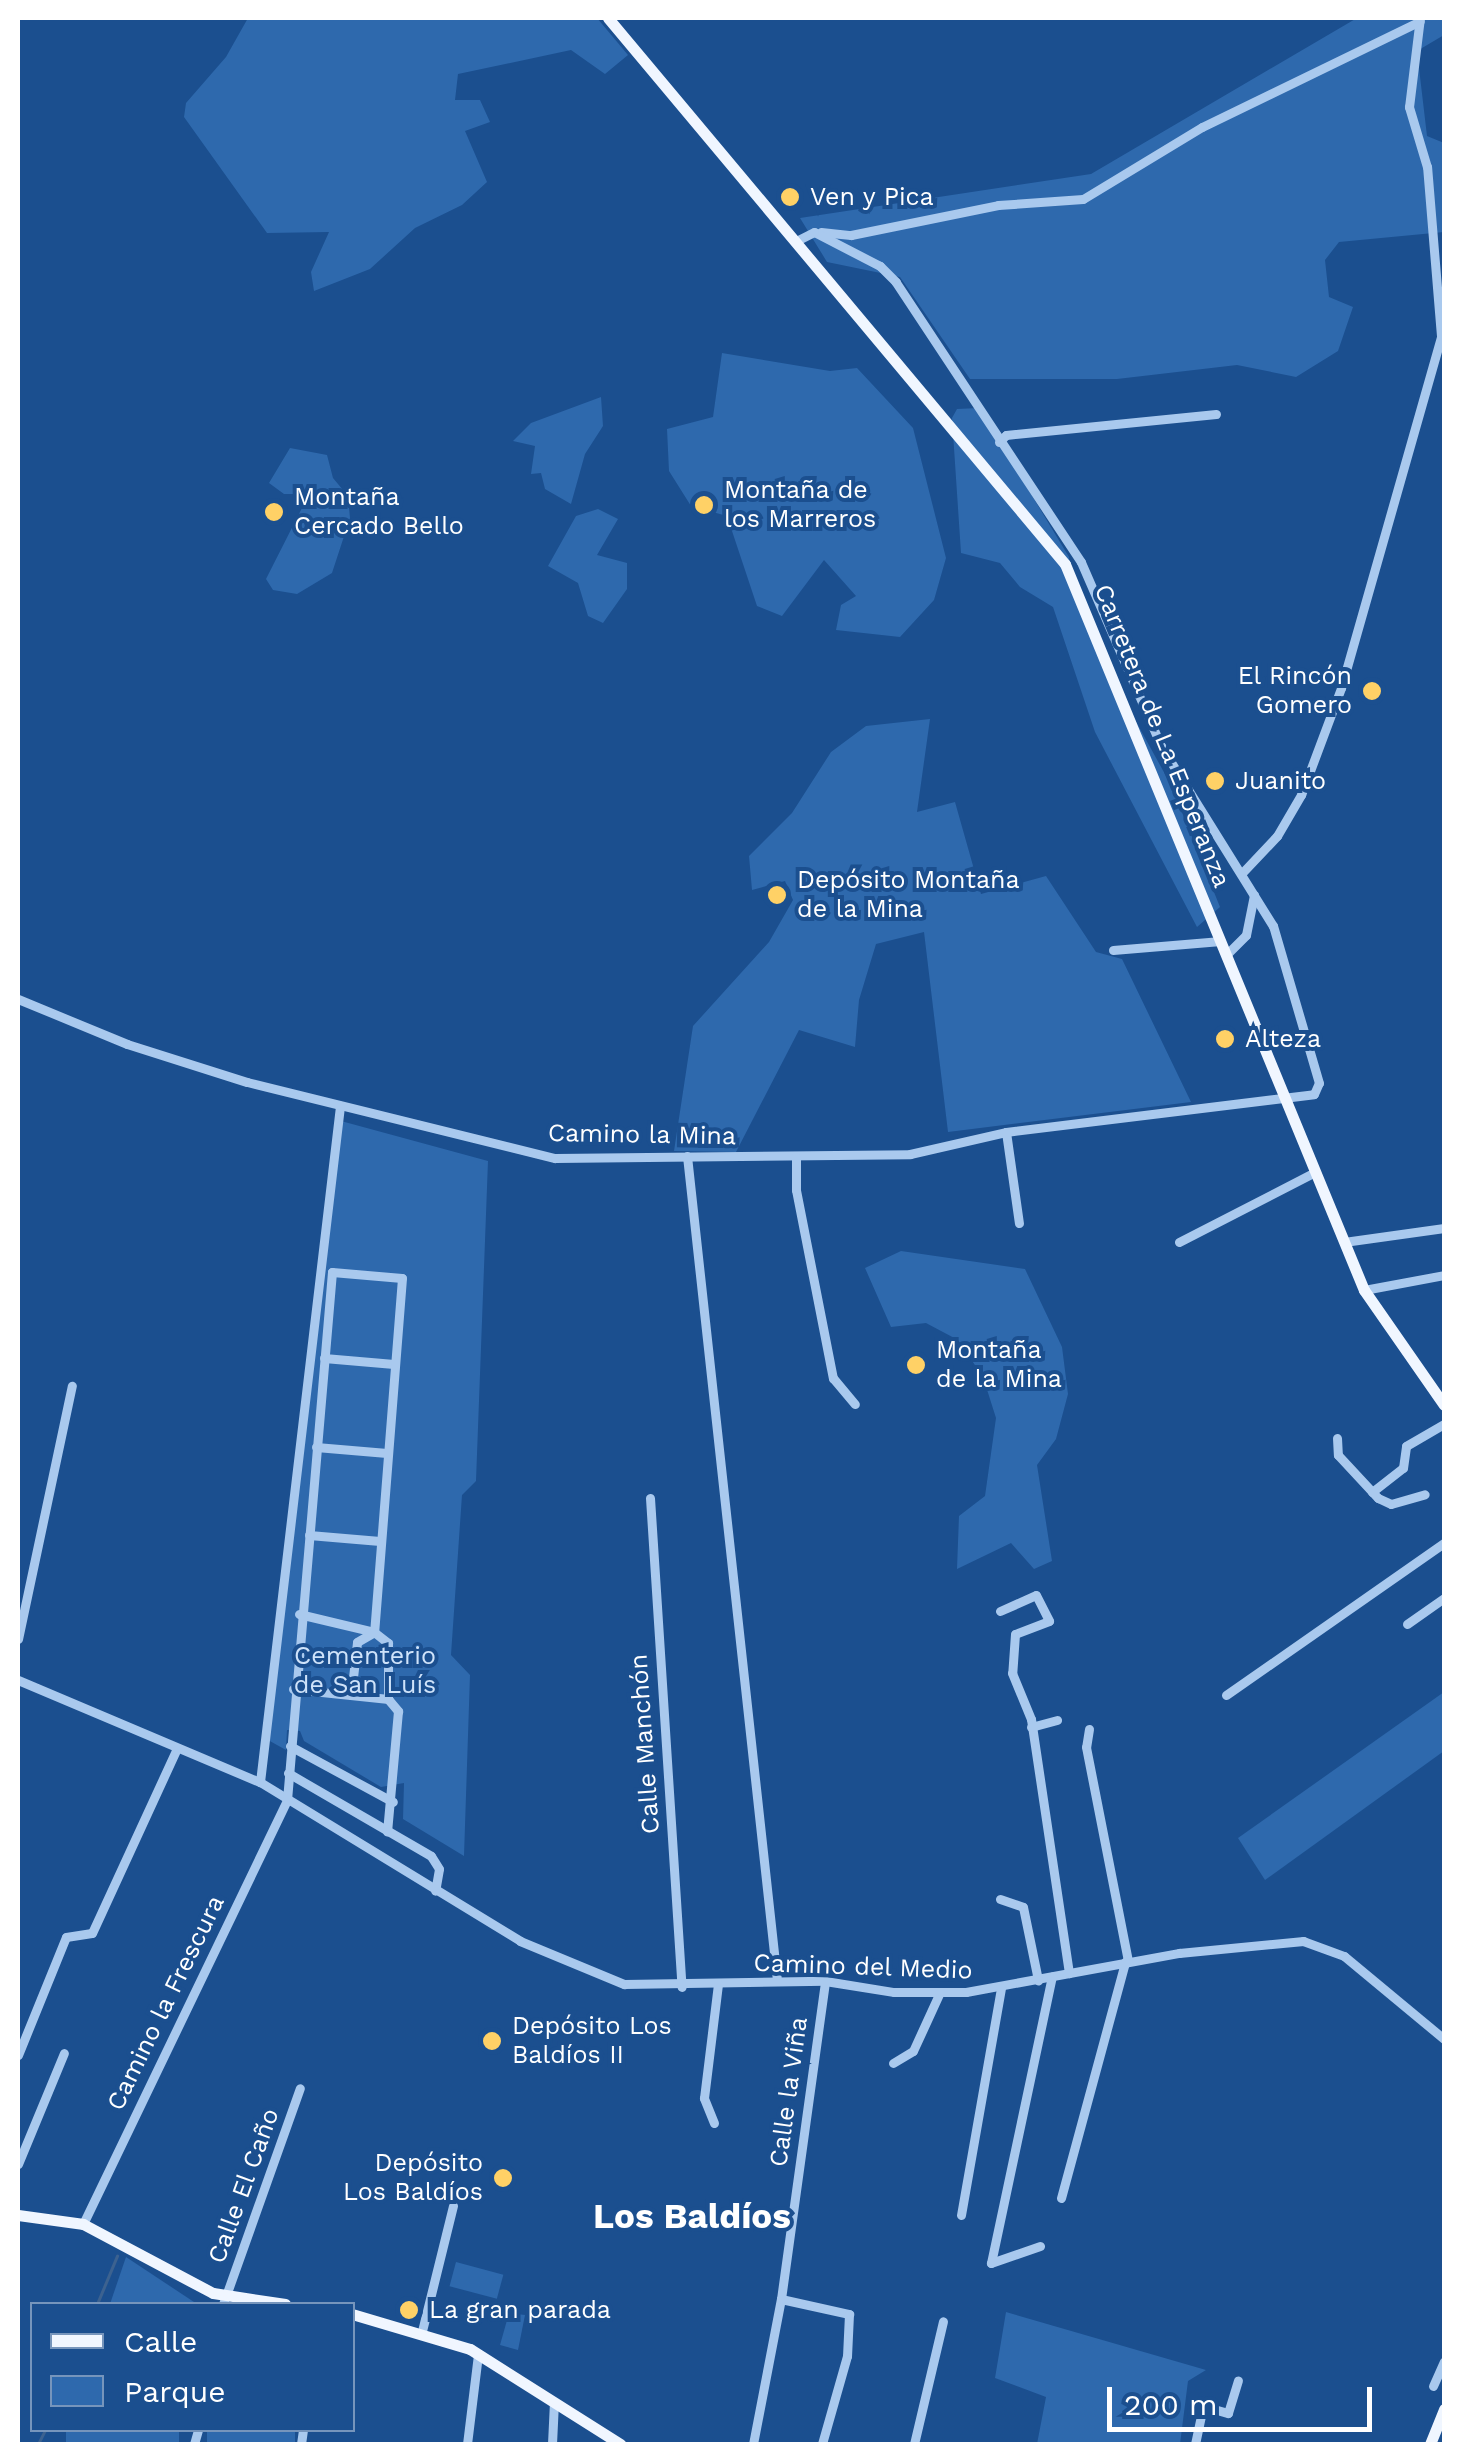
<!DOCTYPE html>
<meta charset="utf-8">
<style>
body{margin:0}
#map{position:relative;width:1462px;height:2462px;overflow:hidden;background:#1b4f8f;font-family:"Work Sans",sans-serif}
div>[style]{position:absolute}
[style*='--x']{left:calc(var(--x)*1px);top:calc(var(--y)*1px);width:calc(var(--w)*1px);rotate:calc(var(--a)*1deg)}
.green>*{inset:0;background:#2e69ad;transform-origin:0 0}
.stream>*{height:2.5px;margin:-1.25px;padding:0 1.25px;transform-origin:1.25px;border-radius:1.25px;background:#3c6290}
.minor>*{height:9px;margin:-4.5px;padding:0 4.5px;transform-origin:4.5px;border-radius:4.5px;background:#a9c9ee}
.major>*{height:11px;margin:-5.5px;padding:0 5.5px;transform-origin:5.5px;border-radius:5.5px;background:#f0f6ff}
.dots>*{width:28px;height:28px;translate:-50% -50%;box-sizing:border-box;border:5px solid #1b4f8f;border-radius:50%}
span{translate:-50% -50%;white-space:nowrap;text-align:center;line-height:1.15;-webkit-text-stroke:8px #1b4f8f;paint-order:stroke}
.poi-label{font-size:25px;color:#fff}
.left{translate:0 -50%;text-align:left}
.right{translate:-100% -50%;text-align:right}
.street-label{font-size:25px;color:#fff}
.park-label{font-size:25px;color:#cfe3fa}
.district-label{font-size:35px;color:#fff;font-weight:700}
.frame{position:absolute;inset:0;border:20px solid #fff;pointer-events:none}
.legend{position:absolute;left:30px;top:2302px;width:325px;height:130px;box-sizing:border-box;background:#1b4f8f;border:2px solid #7695bc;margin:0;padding:12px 18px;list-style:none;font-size:30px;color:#fff}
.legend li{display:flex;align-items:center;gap:20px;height:50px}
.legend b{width:50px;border:2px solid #7695bc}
.scale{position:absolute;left:1107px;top:2387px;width:265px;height:45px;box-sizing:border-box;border:5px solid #fff;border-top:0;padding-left:12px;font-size:30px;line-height:35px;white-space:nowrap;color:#fff;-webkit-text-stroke:8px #1b4f8f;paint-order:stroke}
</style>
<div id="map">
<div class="green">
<i style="clip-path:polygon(248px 18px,597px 18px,628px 55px,605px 74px,571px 50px,458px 74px,455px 100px,480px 100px,490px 122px,465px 131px,487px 182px,462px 205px,415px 228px,370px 269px,314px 291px,311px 272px,329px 232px,267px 233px,184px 117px,186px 103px,226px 57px)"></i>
<i style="clip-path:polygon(1357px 18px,1444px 18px,1444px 35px,1417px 51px,1427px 136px,1444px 143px,1444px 232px,1339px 242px,1325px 260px,1329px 297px,1353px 307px,1338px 351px,1296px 377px,1237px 365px,1117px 379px,970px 379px,900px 277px,827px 262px,800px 218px,1091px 174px)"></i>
<i style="clip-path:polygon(722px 353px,830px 371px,857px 368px,913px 428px,946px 558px,934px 600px,900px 637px,836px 630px,841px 605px,856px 596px,824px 560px,782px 616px,757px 606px,727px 516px,691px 506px,669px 471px,667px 429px,713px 417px)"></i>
<i style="clip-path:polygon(601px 397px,603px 426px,585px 454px,571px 504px,545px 489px,541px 473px,531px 474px,535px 446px,513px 441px,531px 423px)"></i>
<i style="clip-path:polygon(979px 408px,1069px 557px,1070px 586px,1102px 660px,1171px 785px,1220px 907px,1197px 927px,1095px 732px,1053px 607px,1020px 587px,1000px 563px,961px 553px,952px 418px,957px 409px)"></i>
<i style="clip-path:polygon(290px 448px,327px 455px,333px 478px,348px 496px,350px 518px,332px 573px,297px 594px,273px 590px,266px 579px,304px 504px,302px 494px,284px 494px,269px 483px)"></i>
<i style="clip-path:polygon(598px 509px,618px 519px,597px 555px,627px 563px,627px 589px,603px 623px,588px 616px,578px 583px,548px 566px,576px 516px)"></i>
<i style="clip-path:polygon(930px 719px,917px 812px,955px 802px,981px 894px,1046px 876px,1096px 952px,1122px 959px,1191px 1102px,948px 1132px,924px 932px,876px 944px,859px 1000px,855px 1047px,799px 1030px,736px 1152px,674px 1151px,693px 1026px,769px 942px,793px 900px,785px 881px,752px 890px,749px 856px,792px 813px,831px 752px,866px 726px)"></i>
<i style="clip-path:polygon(341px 1121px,488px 1161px,476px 1481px,462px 1495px,451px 1655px,470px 1675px,464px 1856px,403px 1819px,404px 1783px,381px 1787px,304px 1741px,300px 1731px,287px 1730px,286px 1750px,268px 1740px)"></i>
<i style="clip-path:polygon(901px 1251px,1025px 1269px,1062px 1347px,1068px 1394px,1056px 1439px,1037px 1465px,1052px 1561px,1034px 1569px,1011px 1543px,957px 1569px,959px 1516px,985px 1496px,996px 1418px,983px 1377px,958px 1340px,926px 1323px,891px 1327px,865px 1268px)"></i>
<i style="clip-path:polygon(1444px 1692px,1444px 1751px,1265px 1880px,1238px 1838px)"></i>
<i style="clip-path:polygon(126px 2257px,197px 2304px,110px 2304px)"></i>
<i style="left:456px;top:2262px;width:49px;height:25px;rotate:15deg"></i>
<i style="clip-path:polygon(1006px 2312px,1206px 2370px,1188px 2381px,1180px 2444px,1037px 2444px,1046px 2397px,995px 2378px)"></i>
<i style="clip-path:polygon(509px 2313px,525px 2315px,518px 2350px,500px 2345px)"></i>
<i style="left:66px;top:2430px;width:113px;height:17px"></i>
<i style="left:207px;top:2430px;width:88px;height:14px"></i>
</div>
<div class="stream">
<i style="--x:97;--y:2304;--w:52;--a:-67.4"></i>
<i style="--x:38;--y:2444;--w:16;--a:-63"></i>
</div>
<div class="minor">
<i style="--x:821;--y:232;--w:30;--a:6"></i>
<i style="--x:851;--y:235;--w:150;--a:-11.5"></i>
<i style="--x:998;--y:205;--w:85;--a:-4"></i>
<i style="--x:1083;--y:199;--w:139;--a:-31.2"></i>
<i style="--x:1202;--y:127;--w:242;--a:-25.9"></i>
<i style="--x:999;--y:442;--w:10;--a:-45"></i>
<i style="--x:1006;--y:435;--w:211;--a:-5.7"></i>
<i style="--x:1242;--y:873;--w:51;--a:-46.6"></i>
<i style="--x:1277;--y:836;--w:48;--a:-59.7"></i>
<i style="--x:1301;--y:795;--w:114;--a:-69.5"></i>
<i style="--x:1341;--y:688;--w:366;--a:-74.1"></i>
<i style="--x:1441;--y:336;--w:170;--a:-94.7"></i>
<i style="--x:1427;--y:167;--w:63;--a:-106.7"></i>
<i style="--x:1409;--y:107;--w:90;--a:-83"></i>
<i style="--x:1113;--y:950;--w:108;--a:-4.8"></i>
<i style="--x:1226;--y:955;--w:28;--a:-45"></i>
<i style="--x:1246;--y:935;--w:41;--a:-78.7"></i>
<i style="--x:18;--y:999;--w:118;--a:22.4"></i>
<i style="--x:127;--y:1044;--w:126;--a:17.6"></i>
<i style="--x:247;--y:1082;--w:317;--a:13.9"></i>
<i style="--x:555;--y:1158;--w:355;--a:-0.6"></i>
<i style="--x:910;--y:1154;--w:98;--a:-12.9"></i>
<i style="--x:1006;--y:1132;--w:310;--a:-7"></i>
<i style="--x:1314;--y:1094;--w:12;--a:-66"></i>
<i style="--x:1319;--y:1083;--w:164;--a:-106.3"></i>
<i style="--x:1273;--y:926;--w:212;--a:-121.9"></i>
<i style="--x:1161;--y:746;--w:201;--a:-113.5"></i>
<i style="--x:1081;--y:562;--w:336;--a:-123.5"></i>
<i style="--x:896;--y:282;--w:23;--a:-135"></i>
<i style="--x:880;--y:266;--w:74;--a:-152.7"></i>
<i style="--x:814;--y:232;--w:20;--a:153"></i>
<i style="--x:1006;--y:1132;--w:92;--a:81.9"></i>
<i style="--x:687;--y:1156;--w:830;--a:83.77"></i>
<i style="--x:796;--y:1157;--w:33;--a:90"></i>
<i style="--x:796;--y:1190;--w:192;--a:78.9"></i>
<i style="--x:833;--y:1378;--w:34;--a:50"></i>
<i style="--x:1179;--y:1242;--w:153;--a:-27.2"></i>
<i style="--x:1344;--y:1242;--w:101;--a:-8"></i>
<i style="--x:1364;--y:1290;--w:81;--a:-10.6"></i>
<i style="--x:324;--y:1358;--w:70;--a:4.9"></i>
<i style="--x:1337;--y:1438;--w:17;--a:87"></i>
<i style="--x:1338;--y:1455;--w:59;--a:47.1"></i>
<i style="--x:1378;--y:1498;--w:14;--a:25"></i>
<i style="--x:1391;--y:1504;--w:35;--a:-16"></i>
<i style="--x:316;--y:1447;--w:71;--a:4.8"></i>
<i style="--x:1372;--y:1492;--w:39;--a:-38"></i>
<i style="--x:1403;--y:1468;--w:22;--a:-82"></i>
<i style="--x:1406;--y:1446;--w:44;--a:-30.1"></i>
<i style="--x:650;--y:1498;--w:490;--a:86.3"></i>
<i style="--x:309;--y:1535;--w:71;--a:4.8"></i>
<i style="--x:1000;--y:1611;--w:39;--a:-24"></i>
<i style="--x:1036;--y:1595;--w:29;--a:63"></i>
<i style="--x:1049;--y:1621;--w:36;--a:159"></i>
<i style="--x:1015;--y:1634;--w:39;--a:94"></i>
<i style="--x:1012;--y:1673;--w:50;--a:67.6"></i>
<i style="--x:1031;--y:1719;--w:257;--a:81.5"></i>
<i style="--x:299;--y:1614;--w:77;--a:13.5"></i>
<i style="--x:374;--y:1632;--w:18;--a:38"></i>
<i style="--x:388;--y:1643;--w:56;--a:90"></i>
<i style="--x:388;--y:1699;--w:16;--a:50"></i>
<i style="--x:398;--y:1711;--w:121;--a:95.2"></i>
<i style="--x:1407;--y:1624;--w:45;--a:-35.1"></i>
<i style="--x:18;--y:1639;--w:259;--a:-78"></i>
<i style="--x:18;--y:1680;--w:263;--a:22.9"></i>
<i style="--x:260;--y:1782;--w:305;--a:31.4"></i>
<i style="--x:520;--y:1941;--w:113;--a:22.5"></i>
<i style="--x:624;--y:1984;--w:201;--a:-0.9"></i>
<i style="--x:825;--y:1981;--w:70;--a:9.1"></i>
<i style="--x:894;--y:1992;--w:72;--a:0"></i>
<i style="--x:966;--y:1992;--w:217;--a:-10.4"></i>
<i style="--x:1179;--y:1953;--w:125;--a:-5.5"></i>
<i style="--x:1303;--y:1941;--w:44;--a:20.1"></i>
<i style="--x:1344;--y:1956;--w:130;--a:39.7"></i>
<i style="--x:293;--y:1689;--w:96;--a:6"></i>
<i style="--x:351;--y:1695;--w:53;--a:-83.5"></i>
<i style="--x:357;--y:1642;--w:20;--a:-30"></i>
<i style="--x:1226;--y:1695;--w:266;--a:-34.9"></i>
<i style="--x:1031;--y:1727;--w:27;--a:-15"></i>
<i style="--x:1089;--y:1729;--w:18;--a:99"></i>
<i style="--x:1086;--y:1747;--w:218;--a:78.9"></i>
<i style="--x:290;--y:1746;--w:117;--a:28.5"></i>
<i style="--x:288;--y:1773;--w:165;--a:30.1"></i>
<i style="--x:431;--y:1856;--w:15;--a:58"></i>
<i style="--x:439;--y:1869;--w:22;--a:100"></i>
<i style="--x:260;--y:1782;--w:681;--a:-83.25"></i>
<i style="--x:1000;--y:1899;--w:24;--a:19"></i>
<i style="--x:1023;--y:1907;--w:75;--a:78.4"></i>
<i style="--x:18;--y:2055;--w:127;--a:-67.9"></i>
<i style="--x:66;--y:1937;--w:26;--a:-9"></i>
<i style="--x:92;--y:1933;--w:201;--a:-65.3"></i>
<i style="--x:893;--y:2063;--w:23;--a:-31"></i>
<i style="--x:913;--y:2051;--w:65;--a:-65.4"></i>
<i style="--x:714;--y:2123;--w:27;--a:-112"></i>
<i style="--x:704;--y:2098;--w:115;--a:-83"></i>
<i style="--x:18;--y:2164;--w:120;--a:-67.5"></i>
<i style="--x:1061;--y:2198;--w:245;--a:-74.8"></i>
<i style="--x:961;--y:2215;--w:230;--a:-80"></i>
<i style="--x:83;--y:2224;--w:471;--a:-64.3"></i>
<i style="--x:287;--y:1800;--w:530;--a:-85.13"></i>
<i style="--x:332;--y:1272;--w:70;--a:4.9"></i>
<i style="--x:402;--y:1278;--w:355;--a:94.5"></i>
<i style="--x:1040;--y:2246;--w:52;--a:160.9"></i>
<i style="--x:991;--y:2263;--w:293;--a:-78"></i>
<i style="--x:781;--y:2299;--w:70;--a:12.4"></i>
<i style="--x:849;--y:2314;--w:42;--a:92.7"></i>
<i style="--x:847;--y:2356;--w:91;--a:105.9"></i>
<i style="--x:223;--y:2304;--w:229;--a:-70.4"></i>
<i style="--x:422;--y:2331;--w:129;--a:-76.1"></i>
<i style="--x:1433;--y:2386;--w:27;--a:-66"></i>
<i style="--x:194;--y:2444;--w:15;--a:-74"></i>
<i style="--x:301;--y:2444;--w:14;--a:-82"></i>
<i style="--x:467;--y:2444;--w:91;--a:-83"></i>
<i style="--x:552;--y:2444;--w:42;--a:-87.3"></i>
<i style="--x:753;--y:2444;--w:148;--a:-79.1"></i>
<i style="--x:781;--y:2299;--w:321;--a:-82.1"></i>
<i style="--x:914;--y:2444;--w:126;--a:-76.7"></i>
<i style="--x:1195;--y:2444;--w:39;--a:-78"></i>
<i style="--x:1203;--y:2406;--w:26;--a:16"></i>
<i style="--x:1228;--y:2413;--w:34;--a:-73"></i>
</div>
<div class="major">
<i style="--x:608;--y:18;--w:712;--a:50.07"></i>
<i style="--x:1065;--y:564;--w:785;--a:67.62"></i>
<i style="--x:1364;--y:1290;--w:140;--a:55.2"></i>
<i style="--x:18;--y:2215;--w:66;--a:7.9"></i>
<i style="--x:83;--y:2224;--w:147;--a:28"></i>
<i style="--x:213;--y:2293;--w:73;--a:8.7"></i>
<i style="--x:352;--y:2314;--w:123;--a:16.5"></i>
<i style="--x:470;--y:2349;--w:178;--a:32.3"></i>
<i style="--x:1430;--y:2444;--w:38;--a:-68"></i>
</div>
<div class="dots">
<i style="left:790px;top:197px;background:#ffd166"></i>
<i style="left:704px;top:505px;background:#ffd166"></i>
<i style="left:274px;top:512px;background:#ffd166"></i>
<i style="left:1372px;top:691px;background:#ffd166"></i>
<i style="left:1215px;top:781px;background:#ffd166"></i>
<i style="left:777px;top:895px;background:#ffd166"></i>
<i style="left:1225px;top:1039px;background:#ffd166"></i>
<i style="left:916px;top:1365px;background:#ffd166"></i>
<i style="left:492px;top:2041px;background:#ffd166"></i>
<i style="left:503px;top:2178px;background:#ffd166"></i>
<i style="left:409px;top:2310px;background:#ffd166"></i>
</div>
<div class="poi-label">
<span class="left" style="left:810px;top:197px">Ven y Pica</span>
<span class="left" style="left:724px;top:505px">Montaña de<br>los Marreros</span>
<span class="left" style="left:294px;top:512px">Montaña<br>Cercado Bello</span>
<span class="right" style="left:1352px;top:691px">El Rincón<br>Gomero</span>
<span class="left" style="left:1235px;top:781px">Juanito</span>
<span class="left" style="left:797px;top:895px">Depósito Montaña<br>de la Mina</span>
<span class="left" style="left:1245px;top:1039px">Alteza</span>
<span class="left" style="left:936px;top:1365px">Montaña<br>de la Mina</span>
<span class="left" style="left:512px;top:2041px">Depósito Los<br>Baldíos II</span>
<span class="right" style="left:483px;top:2178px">Depósito<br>Los Baldíos</span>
<span class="left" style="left:429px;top:2310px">La gran parada</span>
</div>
<div class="street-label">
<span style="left:1162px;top:736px;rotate:68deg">Carretera de La Esperanza</span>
<span style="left:642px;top:1135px;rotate:1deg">Camino la Mina</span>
<span style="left:645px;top:1744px;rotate:-94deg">Calle Manchón</span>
<span style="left:863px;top:1967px;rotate:2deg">Camino del Medio</span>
<span style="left:166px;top:2003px;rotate:-64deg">Camino la Frescura</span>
<span style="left:789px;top:2092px;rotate:-82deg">Calle la Viña</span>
<span style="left:244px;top:2186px;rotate:-70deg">Calle El Caño</span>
</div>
<div class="park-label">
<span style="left:365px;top:1671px">Cementerio<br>de San Luís</span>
</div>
<div class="district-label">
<span style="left:692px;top:2216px">Los Baldíos</span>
</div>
<div class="frame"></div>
<ul class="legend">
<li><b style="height:12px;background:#f0f6ff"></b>Calle</li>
<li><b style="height:28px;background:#2e69ad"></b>Parque</li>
</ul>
<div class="scale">200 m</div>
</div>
